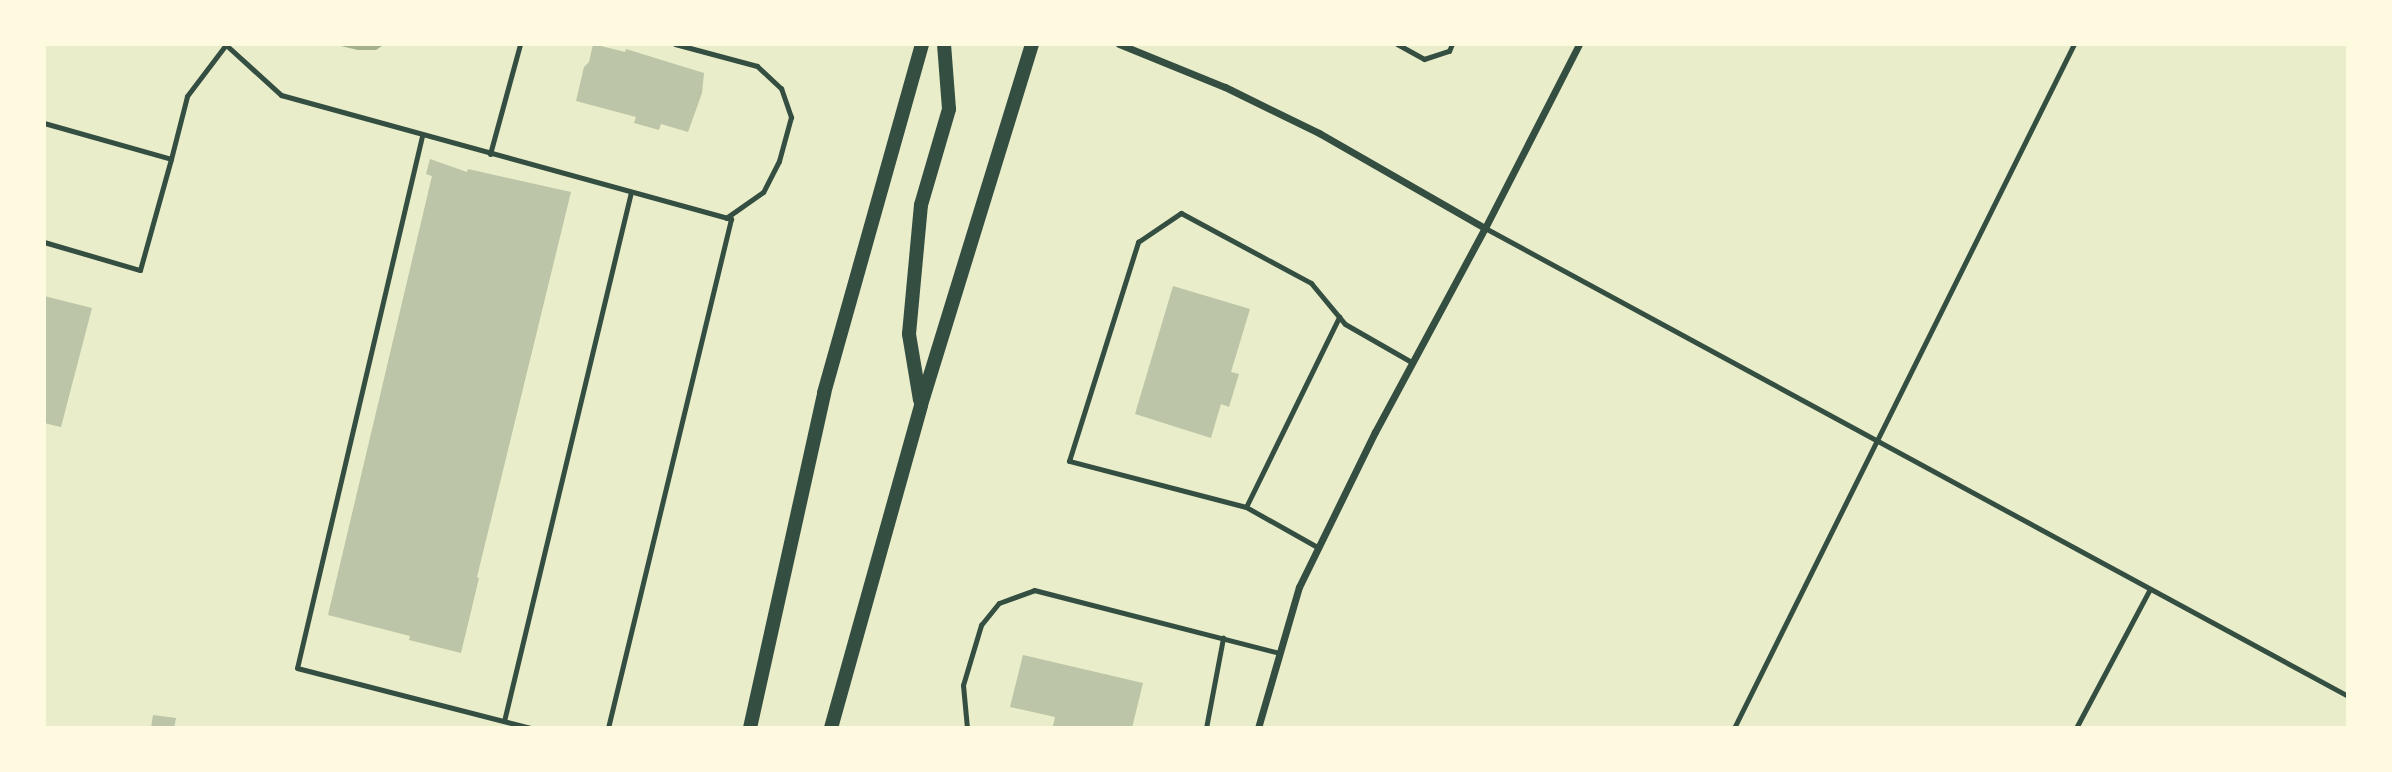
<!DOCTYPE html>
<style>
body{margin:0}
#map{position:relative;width:2392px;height:772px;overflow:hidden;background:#e9edc9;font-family:"Noto Sans",sans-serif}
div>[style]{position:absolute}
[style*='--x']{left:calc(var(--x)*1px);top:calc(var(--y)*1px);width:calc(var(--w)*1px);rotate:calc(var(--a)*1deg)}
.water>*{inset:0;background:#a3b18a}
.building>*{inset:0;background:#bcc5a7}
.service>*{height:5px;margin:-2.5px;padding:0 2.5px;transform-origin:2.5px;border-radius:2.5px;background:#344e41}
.minor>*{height:7px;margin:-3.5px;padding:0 3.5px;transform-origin:3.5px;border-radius:3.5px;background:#344e41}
.secondary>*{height:14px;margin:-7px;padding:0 7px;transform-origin:7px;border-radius:7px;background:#344e41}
span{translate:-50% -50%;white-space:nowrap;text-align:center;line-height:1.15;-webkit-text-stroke:5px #fefae0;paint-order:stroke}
.frame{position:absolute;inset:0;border:46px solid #fefae0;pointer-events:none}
</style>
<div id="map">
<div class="water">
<i style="clip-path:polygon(332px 44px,385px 44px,376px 50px,358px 50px)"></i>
</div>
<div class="building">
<i style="clip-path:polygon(593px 44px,625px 52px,626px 49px,704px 73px,702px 93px,688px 132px,661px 124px,659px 130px,634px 123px,636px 117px,576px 101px,584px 67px,589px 62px)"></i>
<i style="clip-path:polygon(430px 159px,467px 172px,468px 169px,571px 192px,477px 577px,479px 578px,461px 653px,409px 640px,410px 636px,328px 615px,432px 176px,426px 174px)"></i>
<i style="clip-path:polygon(1173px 286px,1250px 309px,1231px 372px,1239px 374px,1229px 407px,1221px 404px,1211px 438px,1135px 414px)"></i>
<i style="clip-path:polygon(44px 296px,92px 308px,61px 427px,44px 423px)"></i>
<i style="clip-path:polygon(1023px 655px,1143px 683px,1132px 728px,1062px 728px,1053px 726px,1055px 717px,1010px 707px)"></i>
<i style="clip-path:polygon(153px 715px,176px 718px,174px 728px,151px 728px)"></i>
</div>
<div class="service">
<i style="--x:225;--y:44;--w:76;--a:42.3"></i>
<i style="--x:281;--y:95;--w:467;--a:15.4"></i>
<i style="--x:731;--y:219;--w:524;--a:103.59"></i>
<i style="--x:675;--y:44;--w:85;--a:15"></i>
<i style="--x:757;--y:66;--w:33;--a:43"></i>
<i style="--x:781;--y:88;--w:31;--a:71"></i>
<i style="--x:791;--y:117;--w:46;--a:105.3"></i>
<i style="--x:779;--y:161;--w:35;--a:117"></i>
<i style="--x:763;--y:192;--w:45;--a:144.9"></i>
<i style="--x:1397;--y:44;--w:31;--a:29"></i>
<i style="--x:1424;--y:59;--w:26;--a:-18"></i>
<i style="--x:1449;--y:51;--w:8;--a:-67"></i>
<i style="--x:44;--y:123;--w:132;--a:15.8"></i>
<i style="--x:171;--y:159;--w:65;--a:-75.7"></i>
<i style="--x:187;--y:96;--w:63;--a:-52.8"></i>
<i style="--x:422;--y:136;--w:546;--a:103.22"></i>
<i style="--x:297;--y:668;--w:242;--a:14.4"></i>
<i style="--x:490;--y:154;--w:114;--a:-74.7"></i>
<i style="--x:1485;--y:228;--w:982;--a:28.47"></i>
<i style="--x:44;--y:242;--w:100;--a:16.3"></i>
<i style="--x:140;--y:270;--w:115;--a:-74.4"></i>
<i style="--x:1246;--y:507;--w:212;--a:-63.9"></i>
<i style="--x:1319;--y:548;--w:84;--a:-150.7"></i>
<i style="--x:1246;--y:507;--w:183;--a:-165.4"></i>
<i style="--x:1069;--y:461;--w:230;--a:-72.5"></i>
<i style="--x:1138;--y:242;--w:52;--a:-34"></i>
<i style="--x:1181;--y:213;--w:148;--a:28.3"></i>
<i style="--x:1311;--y:283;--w:53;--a:50.3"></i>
<i style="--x:1345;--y:324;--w:78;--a:29.8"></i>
<i style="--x:504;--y:721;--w:544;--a:-76.5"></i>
<i style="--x:967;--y:728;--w:43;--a:-95.3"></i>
<i style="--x:963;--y:685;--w:63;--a:-73.3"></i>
<i style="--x:981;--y:625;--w:28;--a:-51"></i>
<i style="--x:999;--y:603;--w:37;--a:-20"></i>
<i style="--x:1034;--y:590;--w:253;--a:14.4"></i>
<i style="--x:1206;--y:728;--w:92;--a:-79.3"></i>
<i style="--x:1734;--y:728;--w:764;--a:-63.57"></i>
<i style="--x:2076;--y:728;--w:157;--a:-62"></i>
</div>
<div class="minor">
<i style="--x:1119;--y:44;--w:114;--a:22.1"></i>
<i style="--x:1225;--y:87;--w:105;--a:26.1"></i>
<i style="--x:1319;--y:133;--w:191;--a:29.8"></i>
<i style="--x:1258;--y:728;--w:147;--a:-73.8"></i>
<i style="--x:1299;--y:587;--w:173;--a:-63.9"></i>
<i style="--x:1375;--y:432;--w:232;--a:-61.7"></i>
<i style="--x:1485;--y:228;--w:207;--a:-62.9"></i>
</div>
<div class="secondary">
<i style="--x:920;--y:400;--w:67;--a:-99.5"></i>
<i style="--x:909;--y:334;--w:130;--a:-84.7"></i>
<i style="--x:921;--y:205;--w:100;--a:-73.7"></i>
<i style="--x:949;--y:109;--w:65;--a:-94.4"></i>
<i style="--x:750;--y:728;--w:343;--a:-77.5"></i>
<i style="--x:824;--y:393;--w:362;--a:-74.3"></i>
<i style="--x:831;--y:728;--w:335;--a:-74.4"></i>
<i style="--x:921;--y:405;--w:378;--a:-72.9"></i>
</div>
<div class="frame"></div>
</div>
